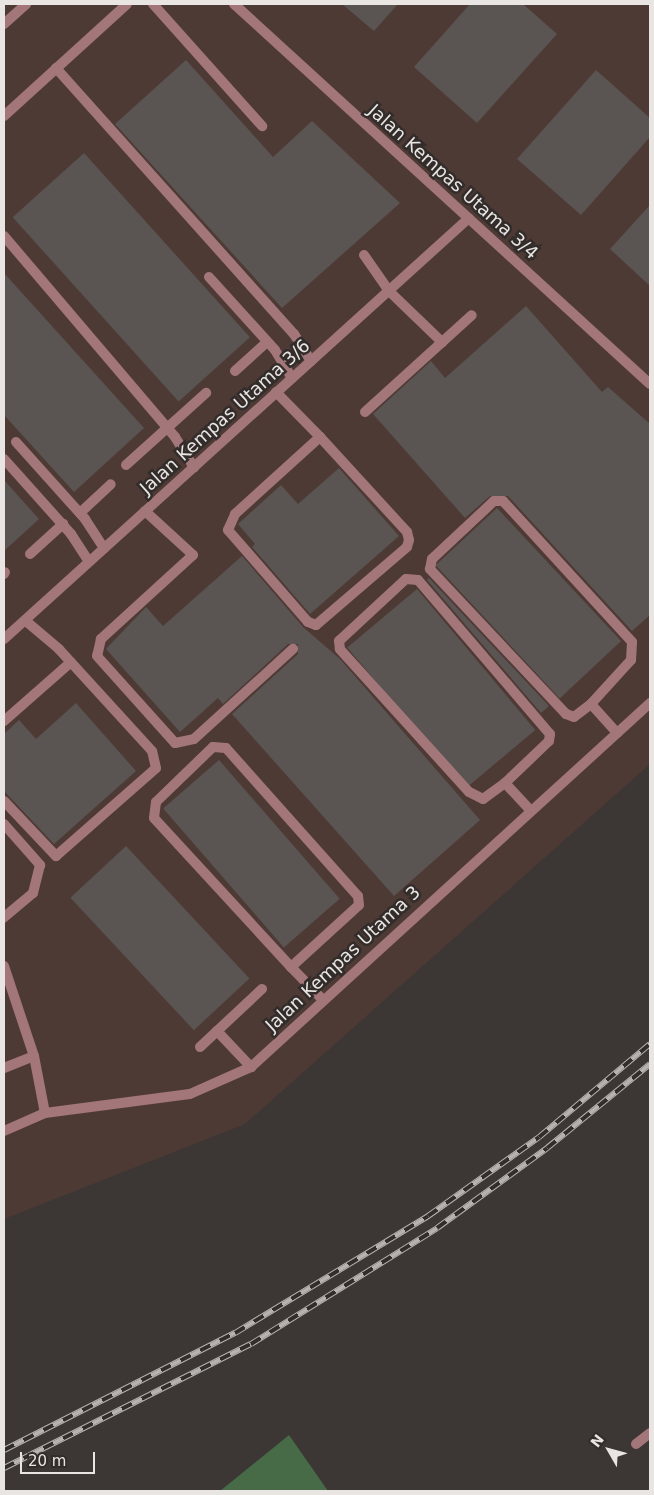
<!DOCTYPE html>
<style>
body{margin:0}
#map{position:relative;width:654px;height:1495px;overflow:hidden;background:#3c3634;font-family:"DejaVu Sans",sans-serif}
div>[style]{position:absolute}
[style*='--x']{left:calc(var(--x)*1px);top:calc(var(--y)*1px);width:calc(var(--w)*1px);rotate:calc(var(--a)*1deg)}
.industrial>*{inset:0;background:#4e3a35}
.forest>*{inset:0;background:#476a47}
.building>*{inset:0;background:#5a5452;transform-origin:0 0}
.lane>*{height:10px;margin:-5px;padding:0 5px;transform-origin:5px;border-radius:5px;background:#a3767a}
.street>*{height:10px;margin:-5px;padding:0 5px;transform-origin:5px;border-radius:5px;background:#a3767a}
.rail>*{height:5.5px;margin-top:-2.75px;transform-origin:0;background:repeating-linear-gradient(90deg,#322c2a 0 11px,#b6b2b0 0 22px);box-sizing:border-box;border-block:1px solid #b6b2b0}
span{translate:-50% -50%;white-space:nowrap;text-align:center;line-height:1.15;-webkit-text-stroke:5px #322c2a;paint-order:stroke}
.street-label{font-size:18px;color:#e8e5e3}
.frame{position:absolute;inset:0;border:5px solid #e8e5e3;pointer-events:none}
.north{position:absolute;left:584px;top:1425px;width:50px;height:50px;-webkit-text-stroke:4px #322c2a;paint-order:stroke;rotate:308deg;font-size:14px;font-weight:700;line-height:20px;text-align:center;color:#e8e5e3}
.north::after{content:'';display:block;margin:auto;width:18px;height:22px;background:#e8e5e3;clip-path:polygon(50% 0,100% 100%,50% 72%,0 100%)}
.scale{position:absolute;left:20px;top:1452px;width:75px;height:22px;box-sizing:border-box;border:2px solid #e8e5e3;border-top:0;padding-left:6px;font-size:15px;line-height:18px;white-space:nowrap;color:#e8e5e3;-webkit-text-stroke:4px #322c2a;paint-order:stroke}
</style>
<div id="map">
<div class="industrial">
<i style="clip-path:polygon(4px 4px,650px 4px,650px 764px,245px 1124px,4px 1219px)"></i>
</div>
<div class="forest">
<i style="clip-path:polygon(289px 1435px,328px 1491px,220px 1491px)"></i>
</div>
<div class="building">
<i style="clip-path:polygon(342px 4px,398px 4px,374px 31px)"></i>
<i style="clip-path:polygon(470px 4px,523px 4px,557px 34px,477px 123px,414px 67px)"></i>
<i style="clip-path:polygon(186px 60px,273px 157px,312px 121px,400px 203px,282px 308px,115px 124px)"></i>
<i style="clip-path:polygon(596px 70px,650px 118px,650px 137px,581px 215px,517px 159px)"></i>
<i style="left:84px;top:153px;width:248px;height:96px;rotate:48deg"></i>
<i style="clip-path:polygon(650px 205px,650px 286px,610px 249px)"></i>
<i style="clip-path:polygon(4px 273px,144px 428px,74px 492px,4px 415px)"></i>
<i style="clip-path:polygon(526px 306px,602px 392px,608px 387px,650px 424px,650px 615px,632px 631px,508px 496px,490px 496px,465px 518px,373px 414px,431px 361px,445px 378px)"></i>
<i style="clip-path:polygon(339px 468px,399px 536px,310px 614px,252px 547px,255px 544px,238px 524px,281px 485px,298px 504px)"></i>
<i style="clip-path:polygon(4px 480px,39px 519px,4px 551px)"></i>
<i style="left:497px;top:508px;width:182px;height:84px;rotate:47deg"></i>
<i style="clip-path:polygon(242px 556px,303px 627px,340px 659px,480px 820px,394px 896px,232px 714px,298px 654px,298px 644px,288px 644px,223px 704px,218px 698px,180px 732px,106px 649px,146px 607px,163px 626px)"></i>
<i style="clip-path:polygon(429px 578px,549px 706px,541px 713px,427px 580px)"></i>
<i style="left:417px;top:589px;width:184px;height:91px;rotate:50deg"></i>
<i style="clip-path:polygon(76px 703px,136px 771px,54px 844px,4px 791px,4px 734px,19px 720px,36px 739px)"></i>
<i style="left:219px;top:760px;width:184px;height:74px;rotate:49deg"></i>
<i style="left:126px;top:846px;width:181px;height:76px;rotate:47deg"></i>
</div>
<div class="lane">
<i style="--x:153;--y:4;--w:164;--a:48.2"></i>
<i style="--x:4;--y:24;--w:30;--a:-42"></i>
<i style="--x:56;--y:68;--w:357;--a:48.2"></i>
<i style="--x:294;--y:334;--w:32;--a:58"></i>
<i style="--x:4;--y:236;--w:264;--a:49.6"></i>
<i style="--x:175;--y:437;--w:36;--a:58"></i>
<i style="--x:364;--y:255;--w:44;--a:55.2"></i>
<i style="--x:389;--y:291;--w:74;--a:43.9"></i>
<i style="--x:209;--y:277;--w:98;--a:47.9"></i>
<i style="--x:275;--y:350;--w:33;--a:59"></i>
<i style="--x:235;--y:371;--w:43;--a:-42.2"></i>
<i style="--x:276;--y:392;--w:63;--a:45.6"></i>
<i style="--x:320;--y:437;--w:129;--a:47.5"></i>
<i style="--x:407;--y:532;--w:8;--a:76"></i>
<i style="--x:409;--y:540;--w:7;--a:106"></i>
<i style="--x:407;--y:547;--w:120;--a:139.4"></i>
<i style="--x:316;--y:625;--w:9;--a:-159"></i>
<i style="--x:308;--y:622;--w:122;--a:-131"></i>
<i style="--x:228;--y:530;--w:17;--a:-66"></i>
<i style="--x:235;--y:514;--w:115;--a:-42.2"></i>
<i style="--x:365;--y:412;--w:144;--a:-42.2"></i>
<i style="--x:16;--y:442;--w:103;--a:48.1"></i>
<i style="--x:85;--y:519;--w:35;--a:57"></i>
<i style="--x:4;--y:459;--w:101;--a:48.2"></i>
<i style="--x:71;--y:534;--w:33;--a:57"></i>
<i style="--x:126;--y:465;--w:108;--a:-42"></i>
<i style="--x:145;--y:511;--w:65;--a:42.5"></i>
<i style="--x:193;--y:555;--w:125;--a:137.6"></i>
<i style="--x:101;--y:639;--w:17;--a:103"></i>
<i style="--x:97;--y:656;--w:117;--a:48.1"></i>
<i style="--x:175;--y:743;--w:19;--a:-12"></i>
<i style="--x:194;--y:739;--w:134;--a:-42.3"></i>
<i style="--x:80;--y:513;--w:42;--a:-43.1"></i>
<i style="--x:30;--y:554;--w:45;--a:-42.3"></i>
<i style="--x:4;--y:574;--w:2;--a:-63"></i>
<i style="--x:591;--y:704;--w:21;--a:143"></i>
<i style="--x:574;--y:717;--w:9;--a:-159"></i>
<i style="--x:566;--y:714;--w:199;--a:-133.2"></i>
<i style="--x:430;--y:569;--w:10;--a:-79"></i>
<i style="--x:432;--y:559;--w:85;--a:-43.1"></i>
<i style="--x:494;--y:501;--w:9;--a:0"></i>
<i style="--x:503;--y:501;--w:191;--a:47.5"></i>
<i style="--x:632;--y:642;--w:18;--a:93"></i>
<i style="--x:631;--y:660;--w:59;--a:132.3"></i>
<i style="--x:591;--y:704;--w:39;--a:48"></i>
<i style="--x:4;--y:721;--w:89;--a:-41.4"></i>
<i style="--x:505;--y:783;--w:27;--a:144"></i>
<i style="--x:483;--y:799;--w:16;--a:-153"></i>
<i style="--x:469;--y:792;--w:193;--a:-132.1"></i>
<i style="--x:340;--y:649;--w:8;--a:-97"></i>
<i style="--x:339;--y:641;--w:91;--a:-42.8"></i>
<i style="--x:406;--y:579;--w:12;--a:5"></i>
<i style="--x:418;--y:580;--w:203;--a:49.4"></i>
<i style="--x:550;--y:734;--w:7;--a:98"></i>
<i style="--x:549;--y:741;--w:61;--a:136.3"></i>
<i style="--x:505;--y:783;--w:35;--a:47"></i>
<i style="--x:4;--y:801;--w:76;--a:46.6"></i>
<i style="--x:56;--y:856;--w:133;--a:-41.3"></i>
<i style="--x:156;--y:768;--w:17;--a:-103"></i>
<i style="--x:152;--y:751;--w:138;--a:-132.4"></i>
<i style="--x:59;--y:649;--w:42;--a:-139.8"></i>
<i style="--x:4;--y:824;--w:55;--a:48.7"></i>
<i style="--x:40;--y:865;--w:29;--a:104"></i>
<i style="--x:33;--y:893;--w:38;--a:140"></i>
<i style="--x:4;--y:966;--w:95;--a:71.6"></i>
<i style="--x:34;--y:1056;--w:58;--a:79.1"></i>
<i style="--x:291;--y:967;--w:202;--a:-132.6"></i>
<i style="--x:154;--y:818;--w:16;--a:-83"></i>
<i style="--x:156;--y:802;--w:79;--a:-44"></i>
<i style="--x:213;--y:747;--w:13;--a:4"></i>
<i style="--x:226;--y:748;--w:198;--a:48.3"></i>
<i style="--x:358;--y:896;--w:9;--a:84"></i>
<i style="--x:359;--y:905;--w:92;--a:137.6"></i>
<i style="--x:291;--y:967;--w:45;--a:45.9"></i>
<i style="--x:217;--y:1031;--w:50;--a:46.6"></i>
<i style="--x:200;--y:1047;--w:85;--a:-43.1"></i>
<i style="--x:4;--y:1068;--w:32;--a:-22"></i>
</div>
<div class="street">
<i style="--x:234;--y:4;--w:563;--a:42.41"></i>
<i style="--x:4;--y:116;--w:166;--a:-42.3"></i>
<i style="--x:4;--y:639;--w:627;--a:-42.16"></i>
<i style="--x:4;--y:1131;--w:45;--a:-23.7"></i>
<i style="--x:45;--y:1113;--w:146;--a:-7.5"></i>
<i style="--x:190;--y:1094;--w:67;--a:-23.9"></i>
<i style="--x:251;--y:1067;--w:540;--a:-42.37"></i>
<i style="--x:636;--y:1444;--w:18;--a:-38"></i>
</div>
<div class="rail">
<i style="--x:4;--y:1450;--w:259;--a:-26.9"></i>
<i style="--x:235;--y:1333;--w:226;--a:-31.2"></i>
<i style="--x:428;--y:1216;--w:136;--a:-35.4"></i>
<i style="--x:539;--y:1137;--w:145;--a:-40"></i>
<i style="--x:4;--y:1468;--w:276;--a:-26.7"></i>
<i style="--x:251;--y:1344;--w:219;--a:-31.9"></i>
<i style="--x:437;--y:1228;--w:136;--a:-36"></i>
<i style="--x:547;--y:1148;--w:133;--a:-39.2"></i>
</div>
<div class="street-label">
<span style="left:453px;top:182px;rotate:42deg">Jalan Kempas Utama 3/4</span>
<span style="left:225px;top:417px;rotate:-42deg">Jalan Kempas Utama 3/6</span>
<span style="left:343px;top:959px;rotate:-43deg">Jalan Kempas Utama 3</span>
</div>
<div class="frame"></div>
<div class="north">N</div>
<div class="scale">20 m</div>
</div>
